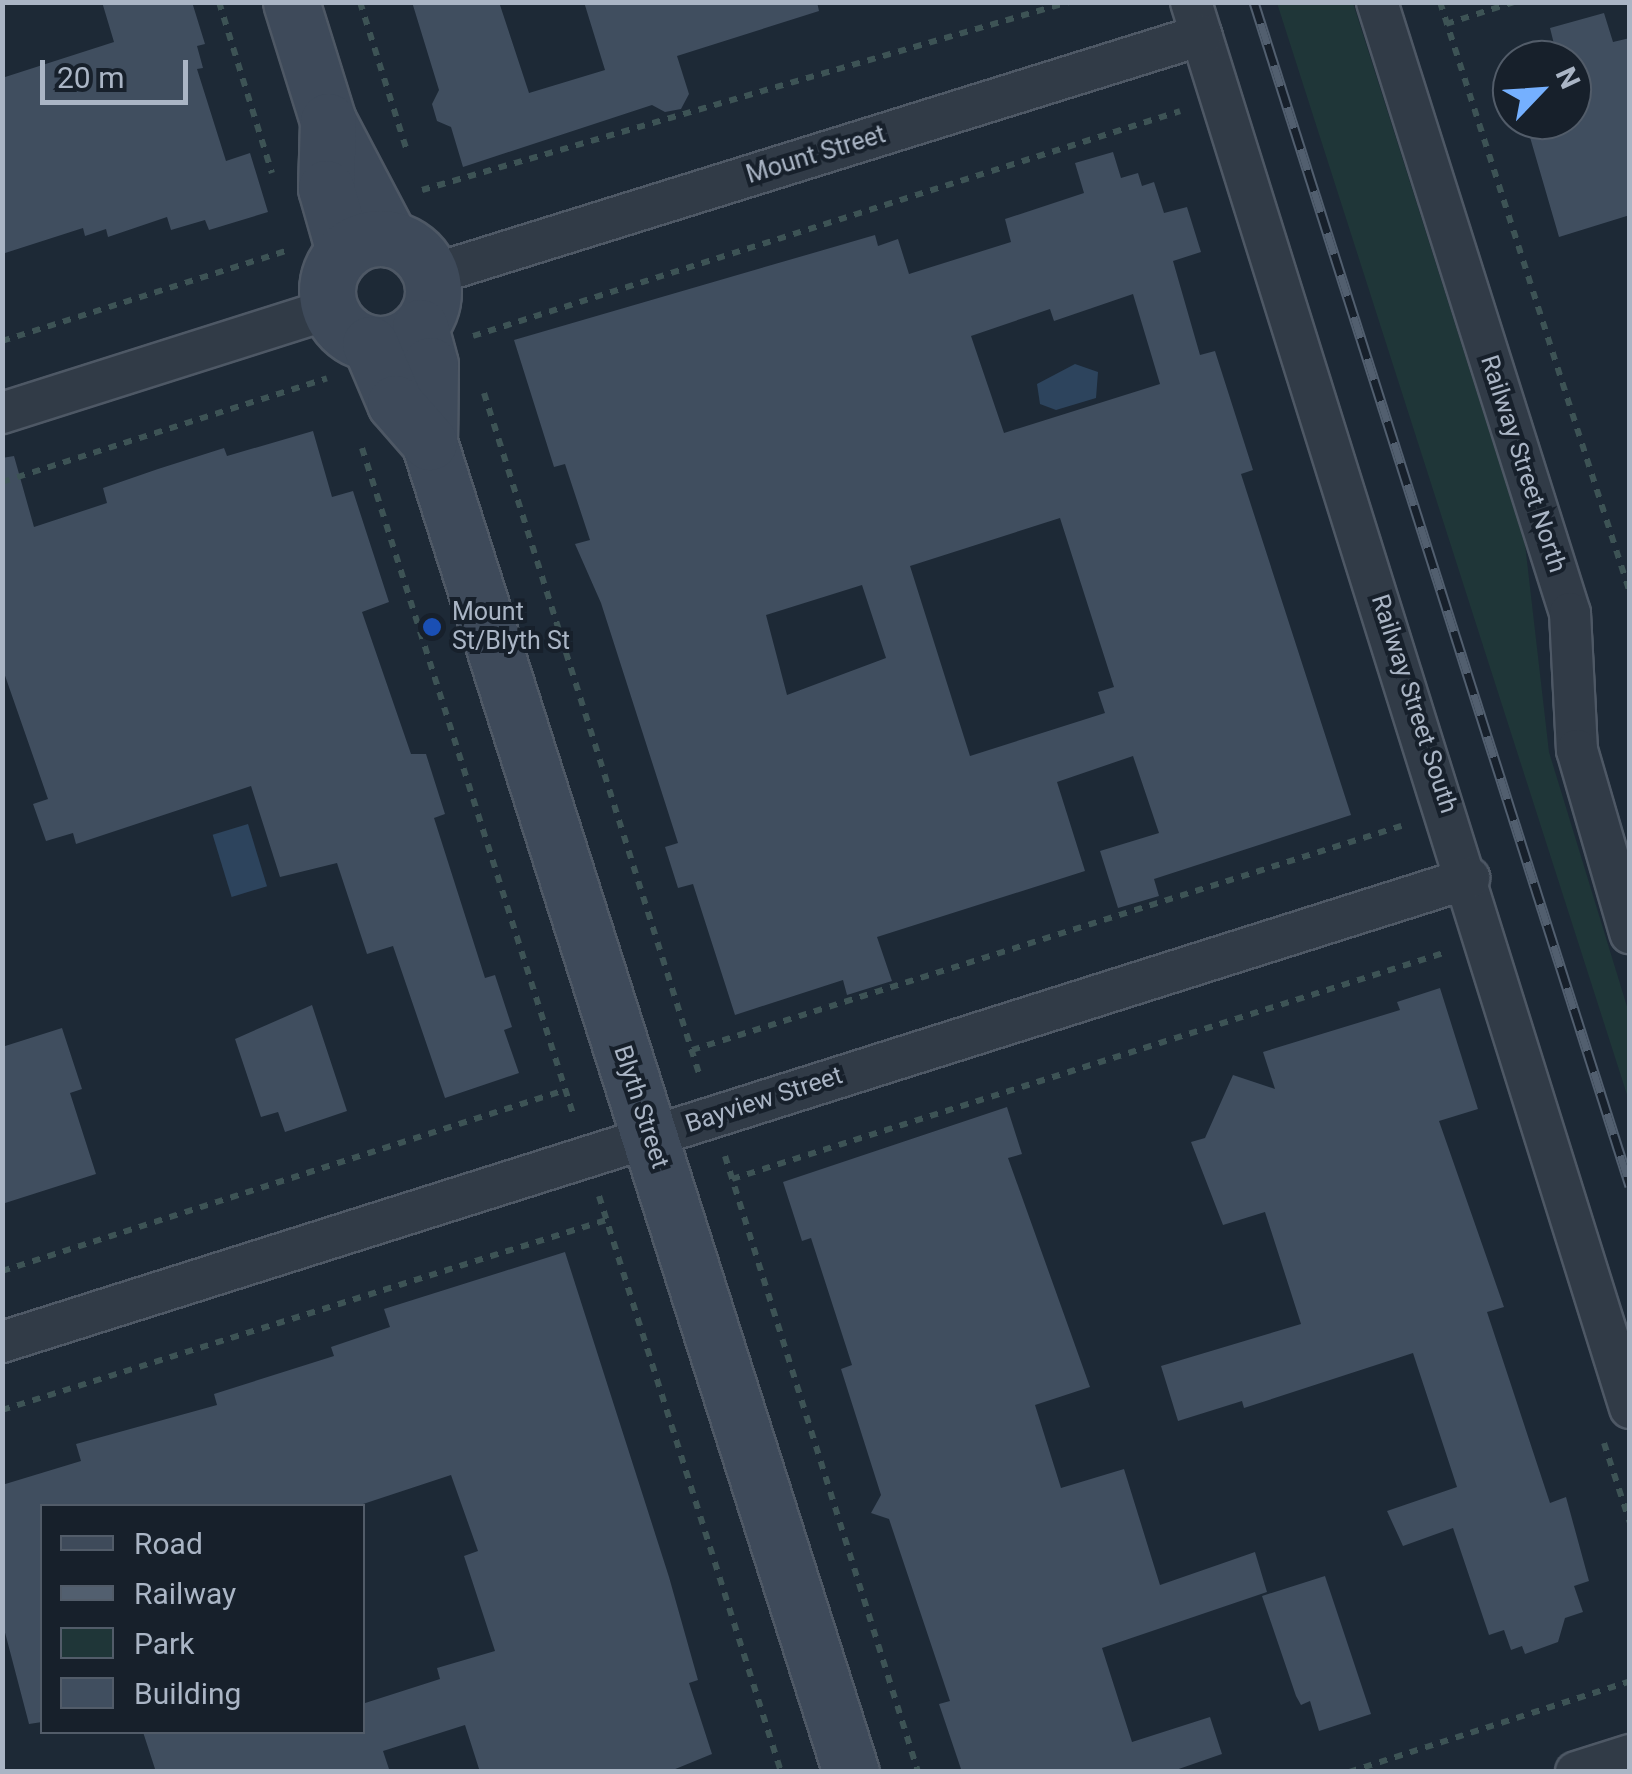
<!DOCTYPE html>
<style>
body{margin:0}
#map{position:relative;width:1632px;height:1774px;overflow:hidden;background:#1d2936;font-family:Roboto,sans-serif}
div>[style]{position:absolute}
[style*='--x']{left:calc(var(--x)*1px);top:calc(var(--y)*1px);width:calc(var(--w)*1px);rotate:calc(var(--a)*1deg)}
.green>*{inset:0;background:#1f3638}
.water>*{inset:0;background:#2d445d;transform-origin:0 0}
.building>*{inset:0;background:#404e5f}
.path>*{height:6px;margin-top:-3px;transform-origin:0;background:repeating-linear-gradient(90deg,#3d5355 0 8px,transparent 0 16px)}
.roads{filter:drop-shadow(2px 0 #4e5865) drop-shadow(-2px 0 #4e5865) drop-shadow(0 2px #4e5865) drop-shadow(0 -2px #4e5865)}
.street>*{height:40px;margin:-20px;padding:0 20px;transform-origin:20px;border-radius:20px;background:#313b47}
.secondary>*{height:55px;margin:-27.5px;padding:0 27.5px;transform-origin:27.5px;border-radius:27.5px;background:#3e4a5a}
.secondary>.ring{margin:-27.5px;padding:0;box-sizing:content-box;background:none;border:55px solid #3e4a5a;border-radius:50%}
.rail>*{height:11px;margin-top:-5.5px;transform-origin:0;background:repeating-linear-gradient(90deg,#17202b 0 22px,#525f6f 0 44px);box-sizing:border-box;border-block:2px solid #525f6f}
.dots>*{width:28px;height:28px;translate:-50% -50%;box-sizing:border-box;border:5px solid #17202b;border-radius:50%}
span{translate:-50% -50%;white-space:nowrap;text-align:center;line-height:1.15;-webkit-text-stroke:8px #17202b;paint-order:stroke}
.street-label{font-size:25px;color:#aab5c5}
.poi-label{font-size:25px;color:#aab5c5}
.left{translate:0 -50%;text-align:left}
.frame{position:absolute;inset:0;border:5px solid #aab5c5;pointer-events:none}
.legend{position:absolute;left:40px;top:1504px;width:325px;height:230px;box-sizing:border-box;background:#17202b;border:2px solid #525c69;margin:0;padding:12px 18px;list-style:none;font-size:30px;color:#aab5c5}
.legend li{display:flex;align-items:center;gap:20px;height:50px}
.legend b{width:50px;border:2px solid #525c69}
.north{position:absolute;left:1492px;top:40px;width:100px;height:100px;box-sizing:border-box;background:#17202b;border:2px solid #525c69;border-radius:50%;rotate:65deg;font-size:28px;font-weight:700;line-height:40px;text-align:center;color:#aab5c5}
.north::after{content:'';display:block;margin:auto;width:35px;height:45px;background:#75b0ff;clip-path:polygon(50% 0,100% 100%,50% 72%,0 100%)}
.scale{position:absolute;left:40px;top:60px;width:148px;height:45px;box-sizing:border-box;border:5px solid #aab5c5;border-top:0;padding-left:12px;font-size:30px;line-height:35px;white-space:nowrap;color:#aab5c5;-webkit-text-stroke:8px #17202b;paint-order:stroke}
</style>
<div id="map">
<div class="green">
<i style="clip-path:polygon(1277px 3px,1353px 3px,1525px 544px,1549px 752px,1629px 1013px,1629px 1101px)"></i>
</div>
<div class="water">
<i style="clip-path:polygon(1075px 364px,1098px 372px,1096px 398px,1056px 410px,1040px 404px,1037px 384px)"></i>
<i style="left:248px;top:824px;width:65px;height:37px;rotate:73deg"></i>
</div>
<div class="building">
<i style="clip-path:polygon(102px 2px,192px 2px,205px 44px,197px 46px,203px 68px,197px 69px,226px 161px,250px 153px,268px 212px,209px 230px,205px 220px,171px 230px,167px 217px,108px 237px,106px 229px,85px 236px,83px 228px,2px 254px,2px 78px,114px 42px)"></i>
<i style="clip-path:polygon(412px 2px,499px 2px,529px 93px,605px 70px,584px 2px,817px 2px,819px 11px,677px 56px,689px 94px,681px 109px,665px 112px,652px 105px,463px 167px,451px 127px,437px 121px,432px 104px,439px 90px)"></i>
<i style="clip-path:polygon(1604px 13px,1613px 42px,1630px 38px,1630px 215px,1559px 237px,1525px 120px,1575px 120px,1572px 60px,1558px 60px,1550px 28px)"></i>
<i style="clip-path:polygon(evenodd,1113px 152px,1121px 178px,1138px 173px,1142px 186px,1154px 182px,1164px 213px,1187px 207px,1201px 252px,1173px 261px,1200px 355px,1215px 351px,1253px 470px,1241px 474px,1351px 815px,1154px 879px,1159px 896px,1118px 908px,1100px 851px,1159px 833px,1133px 756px,1057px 782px,1085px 871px,877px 937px,892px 981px,847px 995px,843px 980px,735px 1015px,693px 884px,678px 888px,665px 847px,678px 843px,601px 603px,575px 544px,590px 540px,565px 464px,554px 467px,514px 340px,875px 235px,878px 246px,898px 239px,909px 274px,1011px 242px,1005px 219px,1084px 193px,1075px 163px,1113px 152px,1133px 294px,1160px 384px,1004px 433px,971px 336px,1050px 309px,1054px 321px,1133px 294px,1113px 152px,1060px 518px,1114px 687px,1098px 692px,1105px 713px,970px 756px,910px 566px,1060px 518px,1113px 152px,862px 585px,886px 658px,787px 695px,766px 615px,862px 585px)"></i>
<i style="clip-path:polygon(313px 431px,332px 497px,353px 491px,389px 602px,362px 612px,411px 754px,426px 754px,445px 814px,434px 818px,485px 978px,495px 975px,512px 1027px,504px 1030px,519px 1073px,445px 1098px,393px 946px,367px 954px,337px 863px,280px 877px,251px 786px,76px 844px,73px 833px,46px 841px,33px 804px,48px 799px,2px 667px,2px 458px,14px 456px,34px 527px,107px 503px,103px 488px,158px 469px,224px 448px,227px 456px)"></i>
<i style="clip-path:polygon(1440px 988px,1478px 1109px,1439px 1121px,1504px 1307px,1487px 1312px,1550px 1503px,1566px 1497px,1589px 1581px,1574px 1586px,1583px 1612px,1565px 1618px,1558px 1642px,1525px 1654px,1522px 1646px,1511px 1650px,1504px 1630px,1489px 1635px,1453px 1528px,1403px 1546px,1387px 1511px,1457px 1487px,1413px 1353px,1244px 1408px,1242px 1401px,1178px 1421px,1161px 1366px,1301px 1324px,1265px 1212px,1223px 1225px,1191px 1142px,1205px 1138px,1233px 1075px,1275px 1089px,1263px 1052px,1400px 1010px,1397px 1002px)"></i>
<i style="clip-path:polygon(312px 1005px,347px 1111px,285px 1132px,278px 1112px,261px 1117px,235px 1039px)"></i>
<i style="clip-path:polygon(62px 1028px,82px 1089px,70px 1093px,96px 1174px,2px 1204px,2px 1047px)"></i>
<i style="clip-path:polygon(1007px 1107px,1022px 1154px,1008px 1158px,1090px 1387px,1035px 1405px,1061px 1488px,1124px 1469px,1160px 1585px,1255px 1552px,1267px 1592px,1102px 1648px,1132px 1742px,1210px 1717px,1222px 1754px,1170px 1772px,962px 1772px,939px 1704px,950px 1701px,889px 1519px,871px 1513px,881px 1495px,841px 1369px,852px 1365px,811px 1238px,802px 1241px,783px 1182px)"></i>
<i style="clip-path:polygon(565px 1252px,669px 1577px,698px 1680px,689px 1683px,712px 1754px,668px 1772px,480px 1772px,465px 1725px,383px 1751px,390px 1772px,156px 1772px,143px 1732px,362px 1732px,362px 1704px,440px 1679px,437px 1668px,495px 1651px,464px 1556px,478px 1551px,451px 1475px,357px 1506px,42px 1506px,42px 1722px,29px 1724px,2px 1621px,2px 1485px,81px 1461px,76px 1444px,217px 1405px,214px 1394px,334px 1356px,331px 1347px,390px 1327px,384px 1309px)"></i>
<i style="clip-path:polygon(1325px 1576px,1371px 1714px,1319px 1731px,1310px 1701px,1301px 1705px,1296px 1696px,1262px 1596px)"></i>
</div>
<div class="path">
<i style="--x:219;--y:2;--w:179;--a:72.8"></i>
<i style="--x:360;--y:2;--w:159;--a:72.5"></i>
<i style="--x:1278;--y:2;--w:10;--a:0"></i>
<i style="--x:1440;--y:2;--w:621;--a:72.18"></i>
<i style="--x:1446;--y:24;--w:71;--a:-17.9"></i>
<i style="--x:422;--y:190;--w:674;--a:-16.2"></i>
<i style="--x:473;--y:336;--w:742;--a:-17.65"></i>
<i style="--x:2;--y:341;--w:297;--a:-17.6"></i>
<i style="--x:484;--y:393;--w:717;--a:72.47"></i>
<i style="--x:362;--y:448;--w:702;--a:72.42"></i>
<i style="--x:2;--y:482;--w:341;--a:-17.7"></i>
<i style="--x:692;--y:1050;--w:744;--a:-17.53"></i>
<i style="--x:725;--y:1156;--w:646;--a:72.6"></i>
<i style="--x:732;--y:1179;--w:746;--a:-17.63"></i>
<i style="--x:599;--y:1196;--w:604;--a:72.46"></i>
<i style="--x:2;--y:1271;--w:591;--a:-17.82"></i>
<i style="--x:2;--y:1410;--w:633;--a:-17.46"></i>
<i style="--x:1604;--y:1443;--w:84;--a:72"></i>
<i style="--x:1349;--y:1772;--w:295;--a:-17.9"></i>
</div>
<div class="roads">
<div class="street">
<i style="--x:1191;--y:2;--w:1473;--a:72.66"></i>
<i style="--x:1377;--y:2;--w:641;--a:72.47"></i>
<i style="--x:1570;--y:613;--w:137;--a:87.1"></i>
<i style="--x:1577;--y:750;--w:191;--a:73.8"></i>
<i style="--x:431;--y:275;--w:807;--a:-17.29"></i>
<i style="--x:2;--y:413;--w:343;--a:-17.6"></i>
<i style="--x:2;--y:1342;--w:1539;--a:-17.55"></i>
<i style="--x:1576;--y:1772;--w:57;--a:-17.5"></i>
</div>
<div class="secondary">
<i style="--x:291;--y:2;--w:125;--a:72.7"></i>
<i style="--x:328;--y:121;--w:133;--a:62.3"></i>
<i style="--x:328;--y:121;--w:67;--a:91.7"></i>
<i style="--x:326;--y:188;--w:66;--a:74.1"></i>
<i class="ring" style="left:327px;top:238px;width:51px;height:51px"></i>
<i style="--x:420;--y:327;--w:39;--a:75"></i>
<i style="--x:430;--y:365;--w:77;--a:90.7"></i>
<i style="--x:429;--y:442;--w:1395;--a:72.4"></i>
<i style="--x:370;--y:344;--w:64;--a:67"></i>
<i style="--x:395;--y:403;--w:52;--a:48.9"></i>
</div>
</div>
<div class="rail">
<i style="--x:1254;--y:2;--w:1242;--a:72.38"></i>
</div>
<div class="dots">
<i style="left:432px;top:627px;background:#1a4fb4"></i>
</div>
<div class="street-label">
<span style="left:816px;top:155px;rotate:-17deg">Mount Street</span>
<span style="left:1523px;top:464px;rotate:72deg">Railway Street North</span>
<span style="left:1414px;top:704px;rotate:72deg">Railway Street South</span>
<span style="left:764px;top:1100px;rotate:-18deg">Bayview Street</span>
<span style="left:641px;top:1107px;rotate:72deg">Blyth Street</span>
</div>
<div class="poi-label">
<span class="left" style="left:452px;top:627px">Mount<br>St/Blyth St</span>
</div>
<div class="frame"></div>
<ul class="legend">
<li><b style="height:12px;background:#3e4a5a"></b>Road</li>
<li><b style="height:12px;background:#525f6f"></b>Railway</li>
<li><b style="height:28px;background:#1f3638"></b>Park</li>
<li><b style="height:28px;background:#404e5f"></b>Building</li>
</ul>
<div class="north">N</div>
<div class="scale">20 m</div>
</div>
